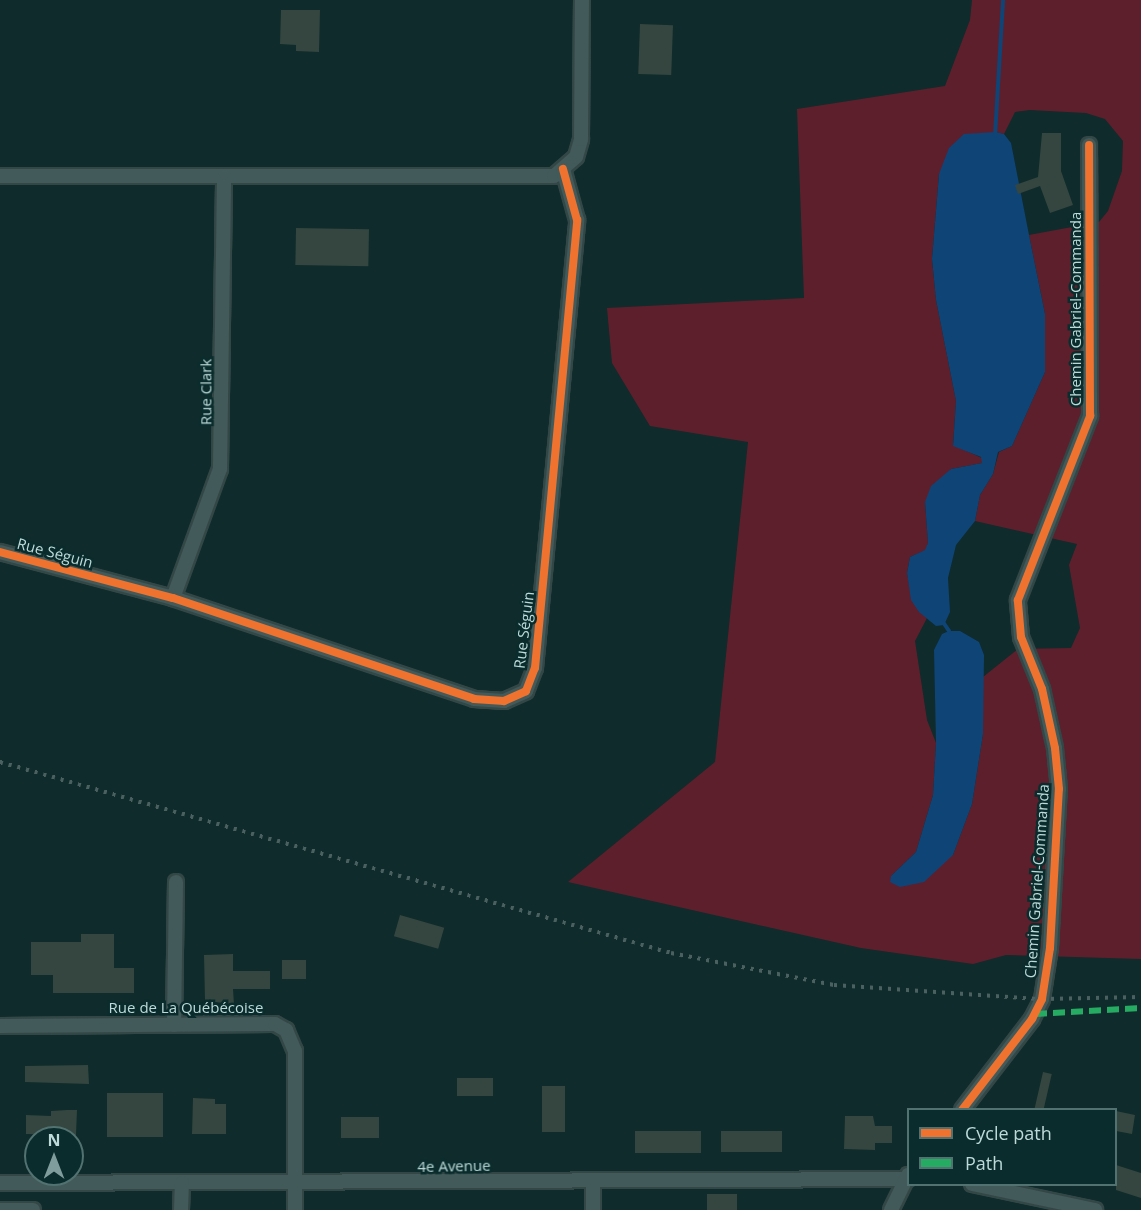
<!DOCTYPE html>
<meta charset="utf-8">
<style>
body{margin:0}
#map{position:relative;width:1141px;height:1210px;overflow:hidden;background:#0f2b2b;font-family:"Open Sans",sans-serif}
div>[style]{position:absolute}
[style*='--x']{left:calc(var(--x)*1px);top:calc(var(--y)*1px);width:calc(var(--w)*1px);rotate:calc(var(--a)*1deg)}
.green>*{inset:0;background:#5e1f2c}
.water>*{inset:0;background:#0f4477}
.stream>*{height:4px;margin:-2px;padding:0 2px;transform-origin:2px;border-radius:2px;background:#0f4477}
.building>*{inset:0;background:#34463f;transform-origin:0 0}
.roads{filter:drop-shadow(2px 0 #334747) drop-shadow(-2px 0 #334747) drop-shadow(0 2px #334747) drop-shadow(0 -2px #334747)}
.minor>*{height:14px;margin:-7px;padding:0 7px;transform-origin:7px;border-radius:7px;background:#435a5a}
.rail>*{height:4px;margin-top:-2px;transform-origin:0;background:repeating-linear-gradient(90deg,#4b6161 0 3px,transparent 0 9px)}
.quiet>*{height:6px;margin-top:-3px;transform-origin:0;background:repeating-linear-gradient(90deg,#26ab63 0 12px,transparent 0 18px)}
.cycleway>*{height:8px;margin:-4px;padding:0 4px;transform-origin:4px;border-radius:4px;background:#ef722f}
span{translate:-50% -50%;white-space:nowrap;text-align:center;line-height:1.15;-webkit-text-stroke:5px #0a2c2c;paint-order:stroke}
.street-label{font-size:15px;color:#bcdad9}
.legend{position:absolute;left:907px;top:1108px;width:210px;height:78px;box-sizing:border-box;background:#0a2c2c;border:2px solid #517271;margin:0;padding:8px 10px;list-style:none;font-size:18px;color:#bcdad9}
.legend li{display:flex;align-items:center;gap:12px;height:30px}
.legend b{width:30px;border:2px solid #517271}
.north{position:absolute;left:24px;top:1126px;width:60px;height:60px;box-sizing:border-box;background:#0a2c2c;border:2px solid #517271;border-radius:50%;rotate:0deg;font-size:16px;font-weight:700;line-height:24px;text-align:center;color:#bcdad9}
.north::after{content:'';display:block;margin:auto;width:21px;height:27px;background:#7f9d9c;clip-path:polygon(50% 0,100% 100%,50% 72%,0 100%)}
</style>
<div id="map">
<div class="green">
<i style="clip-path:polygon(evenodd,972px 0,1141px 0,1141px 959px,1006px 955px,973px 964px,861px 948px,568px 882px,715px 762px,748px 442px,650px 426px,612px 363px,607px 308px,804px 298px,797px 109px,945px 86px,970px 20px,972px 0,1030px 110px,1086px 113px,1105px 119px,1123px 141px,1122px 171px,1108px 211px,1099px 222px,1029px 235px,1045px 314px,1045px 372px,1012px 446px,999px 452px,993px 474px,980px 495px,975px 521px,1077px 544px,1069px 565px,1080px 628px,1071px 648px,1018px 649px,983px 677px,983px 734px,972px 804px,953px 855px,891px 876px,916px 852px,933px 795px,936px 743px,927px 720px,915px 641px,927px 618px,912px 600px,907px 573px,910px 557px,926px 550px,928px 543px,925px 502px,951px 469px,982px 463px,982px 458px,953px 445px,956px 401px,936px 300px,932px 259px,939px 174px,995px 132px,1004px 134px,1015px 112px,1030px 110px)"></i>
</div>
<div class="water">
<i style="clip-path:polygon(996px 132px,1004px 134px,1011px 143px,1029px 235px,1045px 314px,1045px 372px,1012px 446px,998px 452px,993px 474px,980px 495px,975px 521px,956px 545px,948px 578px,950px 612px,944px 625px,936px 626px,919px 612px,911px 600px,907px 573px,910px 557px,925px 550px,928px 543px,925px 502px,931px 486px,951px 469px,982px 463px,981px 457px,953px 446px,956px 401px,936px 300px,932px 259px,939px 174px,949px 148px,964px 134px)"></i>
<i style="clip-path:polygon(949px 631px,960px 631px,979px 642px,984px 655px,983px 734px,972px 804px,953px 855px,924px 882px,900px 887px,890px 882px,891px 876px,916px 852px,933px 795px,936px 743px,934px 650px,942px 634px)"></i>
</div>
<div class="stream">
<i style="--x:995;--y:136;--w:136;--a:-86.6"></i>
<i style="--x:943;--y:622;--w:11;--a:56"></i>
</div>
<div class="building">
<i style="clip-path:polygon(281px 10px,320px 10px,319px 52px,296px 51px,296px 45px,280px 44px)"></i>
<i style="left:640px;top:24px;width:33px;height:50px;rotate:2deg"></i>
<i style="clip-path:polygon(1042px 133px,1061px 133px,1061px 171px,1073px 205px,1050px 213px,1040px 186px,1018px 194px,1015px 185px,1038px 177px)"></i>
<i style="left:296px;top:228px;width:73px;height:37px;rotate:1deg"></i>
<i style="left:400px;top:915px;width:46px;height:22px;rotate:16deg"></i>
<i style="clip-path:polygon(81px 934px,114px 934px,114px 968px,134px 968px,134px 993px,53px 993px,53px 975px,31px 975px,31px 942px,81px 942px)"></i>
<i style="clip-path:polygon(233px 954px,233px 971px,270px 971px,270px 989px,233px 989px,234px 1004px,205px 1001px,204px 955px)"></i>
<i style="left:282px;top:960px;width:24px;height:19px"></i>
<i style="clip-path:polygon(88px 1065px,89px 1084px,25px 1082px,25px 1066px)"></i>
<i style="left:1043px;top:1072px;width:9px;height:38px;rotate:13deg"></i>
<i style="left:457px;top:1078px;width:36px;height:18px"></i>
<i style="left:542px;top:1086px;width:23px;height:46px"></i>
<i style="left:107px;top:1093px;width:56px;height:44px"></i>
<i style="clip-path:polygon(193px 1098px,215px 1099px,215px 1104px,226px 1104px,226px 1134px,192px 1134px)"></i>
<i style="clip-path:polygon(67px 1110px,77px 1110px,76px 1135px,26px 1134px,26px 1115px,51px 1116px,51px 1111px)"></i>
<i style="clip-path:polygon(1116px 1111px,1135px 1115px,1132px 1134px,1116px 1131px)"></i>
<i style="clip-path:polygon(845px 1116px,873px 1116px,875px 1126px,892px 1126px,892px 1143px,875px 1143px,875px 1150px,844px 1149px)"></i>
<i style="left:341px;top:1117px;width:38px;height:21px"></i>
<i style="left:635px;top:1131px;width:66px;height:22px"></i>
<i style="left:721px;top:1131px;width:61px;height:21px"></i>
<i style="clip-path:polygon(1116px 1165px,1141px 1173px,1141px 1198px,1116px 1190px)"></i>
<i style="left:737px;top:1194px;width:16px;height:30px;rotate:90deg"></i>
</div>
<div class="roads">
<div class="minor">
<i style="--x:0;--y:176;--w:554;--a:0"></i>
<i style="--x:554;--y:176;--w:29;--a:-41"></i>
<i style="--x:576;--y:157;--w:19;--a:-74"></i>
<i style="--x:581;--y:139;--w:139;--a:-89.6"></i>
<i style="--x:0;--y:552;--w:179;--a:14.9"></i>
<i style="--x:173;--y:598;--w:317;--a:18.5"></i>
<i style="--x:474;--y:699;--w:30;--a:4"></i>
<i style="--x:504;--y:701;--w:24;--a:-24"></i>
<i style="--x:526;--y:691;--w:25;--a:-69"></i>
<i style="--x:535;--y:668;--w:450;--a:-84.6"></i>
<i style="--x:577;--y:220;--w:53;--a:-105.4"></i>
<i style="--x:173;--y:598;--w:137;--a:-70"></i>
<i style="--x:220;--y:469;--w:292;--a:-89.2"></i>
<i style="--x:174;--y:1025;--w:143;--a:-89.2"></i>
<i style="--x:0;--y:1026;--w:275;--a:-0.4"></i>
<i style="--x:275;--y:1024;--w:13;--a:29"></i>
<i style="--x:286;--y:1030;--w:23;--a:67"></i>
<i style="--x:295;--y:1051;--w:159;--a:90"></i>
<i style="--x:962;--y:1110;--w:115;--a:-52.4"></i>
<i style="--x:1032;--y:1019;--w:22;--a:-63"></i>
<i style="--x:1042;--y:999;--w:52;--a:-81.1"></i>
<i style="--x:1050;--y:948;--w:159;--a:-86.8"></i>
<i style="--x:1059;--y:789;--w:41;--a:-95.6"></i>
<i style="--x:1055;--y:748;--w:60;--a:-102.4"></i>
<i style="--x:1042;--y:689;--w:56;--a:-112"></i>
<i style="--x:1021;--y:637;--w:37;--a:-95"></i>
<i style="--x:1018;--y:600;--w:198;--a:-68.6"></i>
<i style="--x:1090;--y:416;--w:271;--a:-90.2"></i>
<i style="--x:0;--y:1183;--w:908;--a:-0.25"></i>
<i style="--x:972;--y:1184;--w:126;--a:11.9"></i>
<i style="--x:0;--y:1210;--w:33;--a:0"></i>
<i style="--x:181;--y:1210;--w:27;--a:-88"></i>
<i style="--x:593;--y:1210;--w:29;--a:-90"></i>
<i style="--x:891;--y:1210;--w:39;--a:-64"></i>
</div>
</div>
<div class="rail">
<i style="--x:0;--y:762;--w:698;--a:15.89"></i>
<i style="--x:671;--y:953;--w:166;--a:11.1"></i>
<i style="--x:834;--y:985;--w:208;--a:3.9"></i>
<i style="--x:1042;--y:999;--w:99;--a:-1.2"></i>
</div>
<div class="quiet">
<i style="--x:1035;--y:1014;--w:106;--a:-3.2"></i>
</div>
<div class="cycleway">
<i style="--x:0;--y:552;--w:179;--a:14.9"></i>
<i style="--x:173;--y:598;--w:317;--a:18.5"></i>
<i style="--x:474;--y:699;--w:30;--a:4"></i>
<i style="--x:504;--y:701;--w:24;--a:-24"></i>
<i style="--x:526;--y:691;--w:25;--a:-69"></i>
<i style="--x:535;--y:668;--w:450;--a:-84.6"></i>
<i style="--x:577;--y:220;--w:53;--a:-105.4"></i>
<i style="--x:962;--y:1110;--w:115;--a:-52.4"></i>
<i style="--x:1032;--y:1019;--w:22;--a:-63"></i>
<i style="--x:1042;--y:999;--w:52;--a:-81.1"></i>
<i style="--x:1050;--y:948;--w:159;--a:-86.8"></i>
<i style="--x:1059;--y:789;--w:41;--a:-95.6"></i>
<i style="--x:1055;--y:748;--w:60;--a:-102.4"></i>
<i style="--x:1042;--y:689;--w:56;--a:-112"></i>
<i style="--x:1021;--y:637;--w:37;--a:-95"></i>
<i style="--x:1018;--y:600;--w:198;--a:-68.6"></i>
<i style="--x:1090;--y:416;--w:271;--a:-90.2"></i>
</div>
<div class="street-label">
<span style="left:1076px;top:309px;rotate:-90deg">Chemin Gabriel-Commanda</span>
<span style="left:206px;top:392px;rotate:-90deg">Rue Clark</span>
<span style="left:55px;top:553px;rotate:15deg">Rue Séguin</span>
<span style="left:524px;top:630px;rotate:-83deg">Rue Séguin</span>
<span style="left:1037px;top:881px;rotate:-86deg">Chemin Gabriel-Commanda</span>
<span style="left:186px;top:1008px">Rue de La Québécoise</span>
<span style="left:454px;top:1166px;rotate:-1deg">4e Avenue</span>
</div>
<ul class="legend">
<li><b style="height:8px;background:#ef722f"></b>Cycle path</li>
<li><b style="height:8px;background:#26ab63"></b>Path</li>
</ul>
<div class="north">N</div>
</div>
